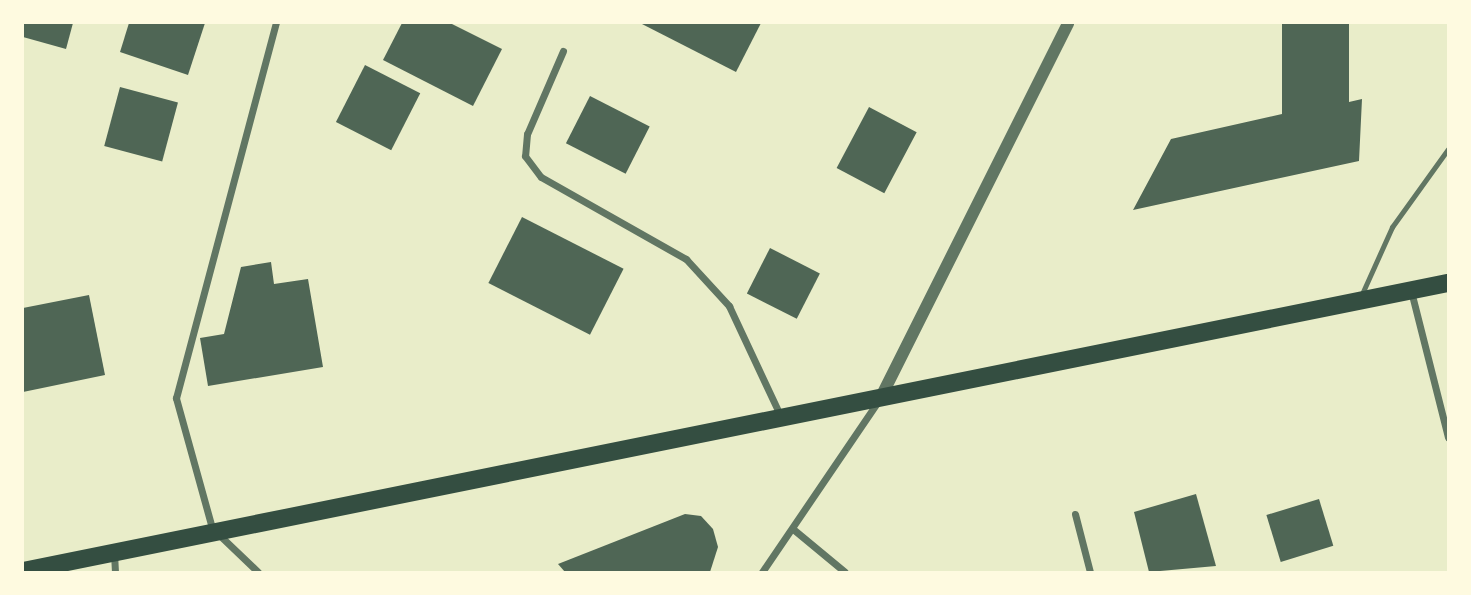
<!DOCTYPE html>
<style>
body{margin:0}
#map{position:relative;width:1471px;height:595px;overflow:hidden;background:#e9edc9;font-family:Rubik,sans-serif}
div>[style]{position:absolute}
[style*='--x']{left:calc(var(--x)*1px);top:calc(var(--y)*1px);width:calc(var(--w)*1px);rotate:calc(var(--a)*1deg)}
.building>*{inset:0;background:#4f6655;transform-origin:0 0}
.service>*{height:5px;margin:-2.5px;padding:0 2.5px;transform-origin:2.5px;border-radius:2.5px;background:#617663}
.minor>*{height:7px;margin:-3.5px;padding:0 3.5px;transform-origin:3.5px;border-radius:3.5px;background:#617663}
.tertiary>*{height:12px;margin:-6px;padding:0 6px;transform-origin:6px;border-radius:6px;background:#617663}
.primary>*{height:18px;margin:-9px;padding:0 9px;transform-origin:9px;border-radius:9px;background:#344e41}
span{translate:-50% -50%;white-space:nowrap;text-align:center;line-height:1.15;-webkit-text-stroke:5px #fefae0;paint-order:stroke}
.frame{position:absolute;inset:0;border:24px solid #fefae0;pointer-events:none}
</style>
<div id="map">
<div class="building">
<i style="clip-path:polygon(23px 23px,73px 23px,66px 49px,23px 37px)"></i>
<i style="clip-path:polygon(129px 23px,205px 23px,188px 75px,120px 52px)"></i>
<i style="clip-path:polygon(402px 23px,450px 23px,502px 49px,473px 106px,383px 60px)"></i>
<i style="clip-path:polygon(640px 23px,761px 23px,736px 72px)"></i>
<i style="clip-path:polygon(1282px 23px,1349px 23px,1349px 102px,1362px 99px,1359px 161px,1133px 210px,1171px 139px,1282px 114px)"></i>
<i style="left:365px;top:65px;width:62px;height:64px;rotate:27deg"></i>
<i style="left:120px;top:87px;width:60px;height:61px;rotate:15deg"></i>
<i style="left:590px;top:96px;width:67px;height:53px;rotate:27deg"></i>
<i style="left:869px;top:107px;width:54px;height:69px;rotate:28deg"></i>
<i style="left:522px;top:217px;width:114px;height:74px;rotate:27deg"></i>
<i style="left:770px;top:248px;width:56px;height:51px;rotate:27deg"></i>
<i style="clip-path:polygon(271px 262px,274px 284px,308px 279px,323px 367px,208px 386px,200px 338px,224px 334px,241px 267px)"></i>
<i style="clip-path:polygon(89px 295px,105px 375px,23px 392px,23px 308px)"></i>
<i style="clip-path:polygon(1196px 494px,1216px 566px,1149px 572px,1134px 512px)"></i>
<i style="left:1319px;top:499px;width:49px;height:55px;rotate:73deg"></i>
<i style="clip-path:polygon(685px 514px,701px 516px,713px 529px,718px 547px,710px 572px,565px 572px,558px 564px)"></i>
</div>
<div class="service">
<i style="--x:1361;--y:296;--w:76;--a:-65.8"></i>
<i style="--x:1392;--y:227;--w:96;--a:-54.3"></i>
</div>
<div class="minor">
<i style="--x:563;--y:51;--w:90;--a:113.4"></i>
<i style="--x:527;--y:134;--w:22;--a:95"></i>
<i style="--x:525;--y:156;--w:26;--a:53"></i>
<i style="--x:541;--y:177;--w:167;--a:29.5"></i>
<i style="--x:686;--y:259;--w:64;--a:47.5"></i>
<i style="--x:729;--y:306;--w:123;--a:64.9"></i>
<i style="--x:1411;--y:291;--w:151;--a:75.8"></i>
<i style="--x:1075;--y:514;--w:60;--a:75.5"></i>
<i style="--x:793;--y:529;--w:67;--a:39.6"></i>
<i style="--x:114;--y:553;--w:19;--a:87"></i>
<i style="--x:258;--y:572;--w:64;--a:-136.3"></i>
<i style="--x:212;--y:528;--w:135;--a:-105.5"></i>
<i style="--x:176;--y:398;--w:388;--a:-75.1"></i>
<i style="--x:762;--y:572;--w:208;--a:-55.8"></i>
</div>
<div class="tertiary">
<i style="--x:881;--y:397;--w:418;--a:-63.4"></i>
</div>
<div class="primary">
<i style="--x:23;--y:571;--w:1454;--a:-11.43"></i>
</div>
<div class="frame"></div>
</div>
